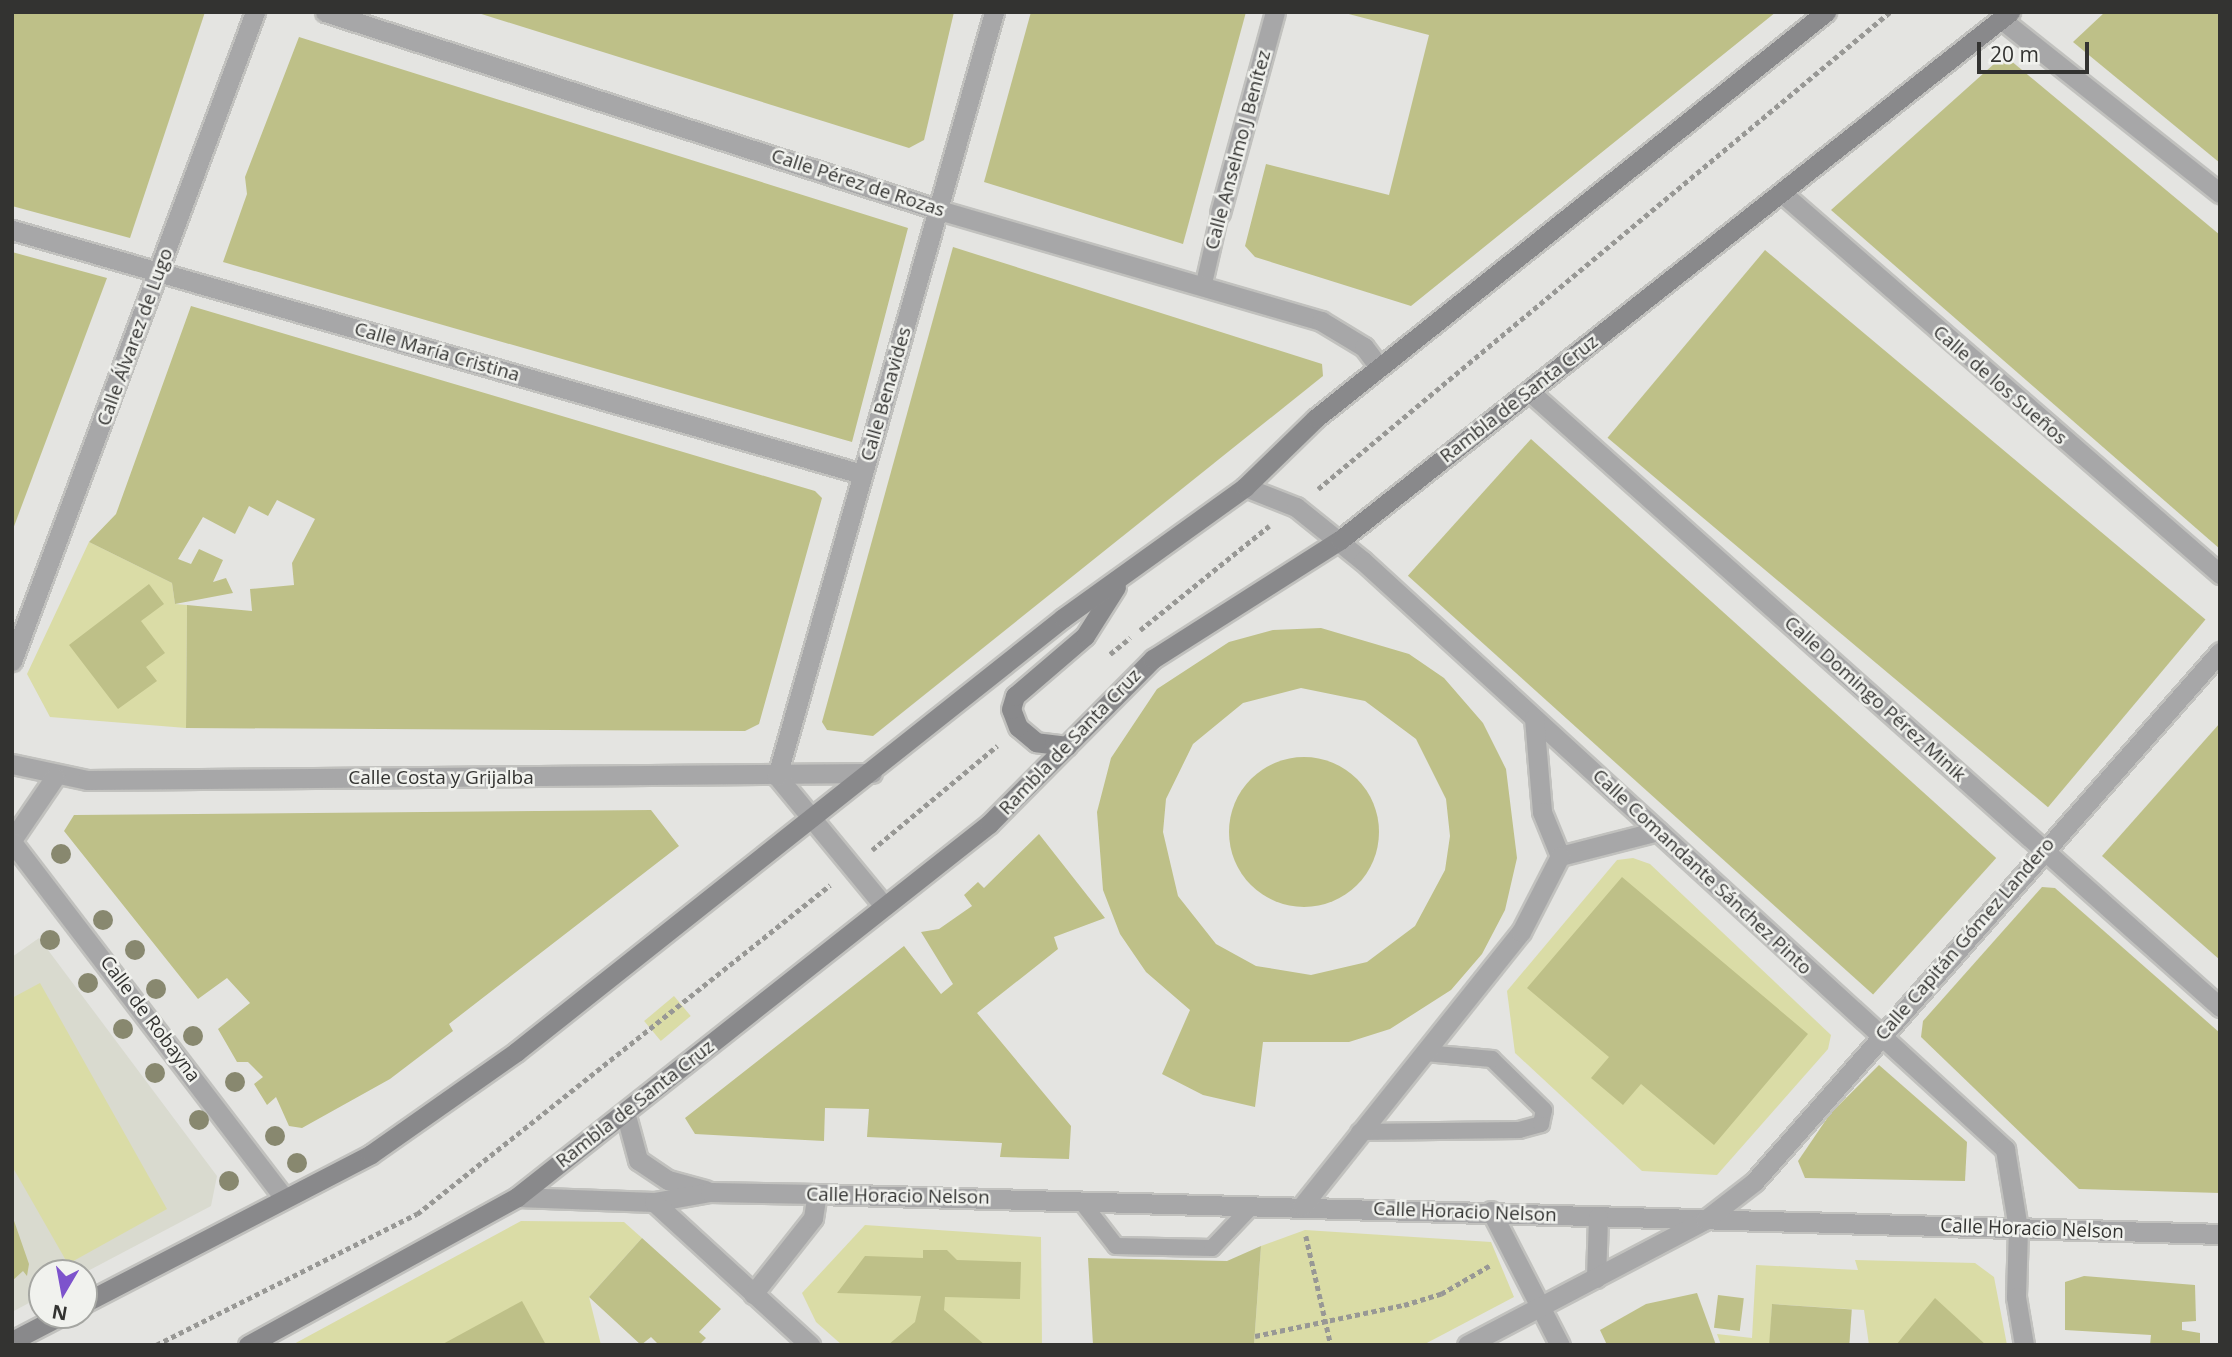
<!DOCTYPE html>
<meta charset="utf-8">
<style>
body{margin:0}
#map{position:relative;width:2232px;height:1357px;overflow:hidden;background:#e4e4e1;font-family:"Open Sans",sans-serif}
div>[style]{position:absolute}
[style*='--x']{left:calc(var(--x)*1px);top:calc(var(--y)*1px);width:calc(var(--w)*1px);rotate:calc(var(--a)*1deg)}
.built>*{inset:0;background:#d9dacf}
.green>*{inset:0;background:#dadca6;transform-origin:0 0}
.building>*{inset:0;background:#bec088;transform-origin:0 0}
.round{border-radius:50%}
.path>*{height:4.5px;margin-top:-2.25px;transform-origin:0;background:repeating-linear-gradient(90deg,#989895 0 5px,transparent 0 8.5px)}
.roads{filter:drop-shadow(2px 0 #c1c1be) drop-shadow(-2px 0 #c1c1be) drop-shadow(0 2px #c1c1be) drop-shadow(0 -2px #c1c1be)}
.service>*{height:16px;margin:-8px;padding:0 8px;transform-origin:8px;border-radius:8px;background:#a7a7a8}
.pedestrian>*{height:19px;margin:-9.5px;padding:0 9.5px;transform-origin:9.5px;border-radius:9.5px;background:#a7a7a8}
.minor>*{height:19px;margin:-9.5px;padding:0 9.5px;transform-origin:9.5px;border-radius:9.5px;background:#a7a7a8}
.secondary>*{height:19px;margin:-9.5px;padding:0 9.5px;transform-origin:9.5px;border-radius:9.5px;background:#89898b}
.trees>*{width:20px;height:20px;margin:-10px;border-radius:50%;background:#88886f}
span{translate:-50% -50%;white-space:nowrap;text-align:center;line-height:1.15;-webkit-text-stroke:5px #f1f2ee;paint-order:stroke}
.street-label{font-size:19px;color:#333331}
.frame{position:absolute;inset:0;border:14px solid #333331;pointer-events:none}
.north{position:absolute;left:28px;top:1259px;width:70px;height:70px;box-sizing:border-box;background:#f1f2ee;border:2px solid #a5a6a2;border-radius:50%;rotate:190deg;font-size:19px;font-weight:700;line-height:28px;text-align:center;color:#333331}
.north::after{content:'';display:block;margin:auto;width:24px;height:32px;background:#7d53cc;clip-path:polygon(50% 0,100% 100%,50% 72%,0 100%)}
.scale{position:absolute;left:1977px;top:42px;width:112px;height:32px;box-sizing:border-box;border:4px solid #333331;border-top:0;padding-left:9px;font-size:21px;line-height:24px;white-space:nowrap;color:#333331;-webkit-text-stroke:5px #f1f2ee;paint-order:stroke}
</style>
<div id="map">
<div class="built">
<i style="clip-path:polygon(39px 938px,217px 1176px,211px 1206px,84px 1273px,42px 1273px,42px 1296px,12px 1312px,12px 957px)"></i>
</div>
<div class="green">
<i style="clip-path:polygon(89px 542px,172px 583px,175px 604px,187px 605px,186px 728px,50px 717px,27px 674px)"></i>
<i style="clip-path:polygon(1633px 858px,1650px 864px,1831px 1035px,1828px 1049px,1717px 1175px,1642px 1171px,1515px 1053px,1507px 991px,1617px 860px)"></i>
<i style="clip-path:polygon(40px 983px,167px 1209px,68px 1264px,12px 1166px,12px 998px)"></i>
<i style="left:674px;top:996px;width:26px;height:39px;rotate:50deg"></i>
<i style="clip-path:polygon(521px 1221px,624px 1222px,642px 1238px,589px 1297px,601px 1345px,292px 1345px)"></i>
<i style="clip-path:polygon(865px 1225px,1041px 1237px,1042px 1345px,842px 1345px,816px 1322px,802px 1293px)"></i>
<i style="clip-path:polygon(1305px 1230px,1491px 1242px,1514px 1297px,1423px 1345px,1254px 1345px,1261px 1246px)"></i>
<i style="clip-path:polygon(1855px 1260px,1975px 1263px,1994px 1277px,2007px 1345px,1869px 1345px,1864px 1310px,1772px 1304px,1770px 1345px,1721px 1345px,1717px 1334px,1752px 1338px,1756px 1265px,1858px 1270px)"></i>
</div>
<div class="building">
<i style="clip-path:polygon(12px 12px,205px 12px,130px 238px,12px 206px)"></i>
<i style="clip-path:polygon(475px 12px,954px 12px,924px 140px,909px 148px)"></i>
<i style="clip-path:polygon(1031px 12px,1246px 12px,1183px 244px,984px 182px)"></i>
<i style="clip-path:polygon(1341px 12px,1776px 12px,1411px 306px,1255px 257px,1245px 246px,1266px 164px,1389px 195px,1429px 35px)"></i>
<i style="clip-path:polygon(2105px 12px,2220px 12px,2220px 163px,2073px 42px)"></i>
<i style="clip-path:polygon(299px 37px,908px 228px,852px 442px,223px 262px,247px 194px,245px 177px)"></i>
<i style="clip-path:polygon(2004px 55px,2220px 235px,2220px 549px,1831px 210px)"></i>
<i style="clip-path:polygon(953px 247px,1322px 364px,1323px 376px,873px 736px,827px 730px,822px 722px)"></i>
<i style="left:1765px;top:250px;width:575px;height:245px;rotate:40deg"></i>
<i style="clip-path:polygon(12px 252px,107px 278px,13px 529px,12px 529px)"></i>
<i style="clip-path:polygon(191px 306px,815px 491px,822px 498px,759px 724px,745px 731px,186px 728px,187px 605px,252px 611px,250px 589px,294px 585px,292px 563px,315px 519px,277px 500px,268px 516px,249px 506px,235px 534px,203px 517px,178px 559px,191px 564px,199px 549px,223px 560px,213px 582px,226px 578px,233px 593px,175px 604px,172px 583px,89px 542px,116px 514px)"></i>
<i style="left:1531px;top:439px;width:626px;height:184px;rotate:42deg"></i>
<i style="clip-path:polygon(149px 584px,164px 604px,141px 621px,165px 653px,146px 667px,157px 681px,118px 709px,69px 645px)"></i>
<i style="clip-path:polygon(evenodd,1321px 628px,1409px 654px,1444px 678px,1483px 723px,1506px 769px,1517px 858px,1505px 910px,1482px 954px,1451px 990px,1390px 1029px,1349px 1042px,1263px 1042px,1255px 1107px,1203px 1095px,1162px 1074px,1190px 1010px,1146px 972px,1120px 934px,1103px 890px,1097px 812px,1111px 758px,1157px 689px,1229px 642px,1273px 630px,1321px 628px,1301px 688px,1365px 701px,1416px 739px,1446px 799px,1450px 836px,1445px 870px,1415px 926px,1367px 962px,1311px 975px,1256px 966px,1216px 944px,1178px 896px,1163px 832px,1166px 799px,1193px 744px,1243px 703px,1301px 688px)"></i>
<i style="clip-path:polygon(2220px 723px,2220px 960px,2102px 856px)"></i>
<i class="round" style="left:1229px;top:757px;width:150px;height:150px"></i>
<i style="clip-path:polygon(651px 810px,679px 846px,449px 1024px,453px 1031px,390px 1079px,302px 1128px,289px 1126px,276px 1097px,267px 1105px,254px 1084px,263px 1077px,248px 1062px,237px 1062px,218px 1029px,250px 1003px,227px 978px,198px 999px,64px 831px,74px 815px)"></i>
<i style="clip-path:polygon(1039px 834px,1105px 918px,1054px 937px,1058px 949px,977px 1013px,1071px 1126px,1069px 1159px,1000px 1157px,1002px 1143px,867px 1137px,869px 1109px,825px 1108px,824px 1141px,695px 1134px,685px 1118px,904px 946px,941px 994px,953px 984px,921px 932px,939px 929px,972px 906px,964px 895px,978px 882px,984px 888px)"></i>
<i style="clip-path:polygon(1622px 877px,1808px 1034px,1714px 1145px,1641px 1084px,1623px 1105px,1591px 1078px,1609px 1057px,1527px 988px)"></i>
<i style="clip-path:polygon(2042px 887px,2055px 888px,2220px 1033px,2220px 1193px,2079px 1189px,1921px 1037px,1923px 1021px)"></i>
<i style="clip-path:polygon(1879px 1065px,1967px 1142px,1965px 1181px,1805px 1178px,1798px 1161px,1830px 1114px)"></i>
<i style="clip-path:polygon(12px 1215px,29px 1264px,27px 1276px,23px 1271px,12px 1281px)"></i>
<i style="clip-path:polygon(642px 1238px,721px 1309px,699px 1332px,706px 1338px,699px 1345px,659px 1345px,651px 1337px,641px 1345px,589px 1297px)"></i>
<i style="clip-path:polygon(1261px 1246px,1254px 1345px,1093px 1345px,1088px 1258px,1227px 1261px)"></i>
<i style="clip-path:polygon(923px 1250px,947px 1250px,957px 1260px,1021px 1262px,1020px 1299px,945px 1297px,944px 1310px,985px 1345px,888px 1345px,915px 1322px,921px 1296px,837px 1293px,865px 1256px,923px 1258px)"></i>
<i style="clip-path:polygon(2084px 1276px,2195px 1285px,2196px 1321px,2182px 1322px,2182px 1330px,2200px 1333px,2200px 1345px,2150px 1345px,2151px 1335px,2065px 1330px,2065px 1282px)"></i>
<i style="clip-path:polygon(1697px 1293px,1716px 1345px,1607px 1345px,1600px 1330px,1646px 1304px)"></i>
<i style="left:1718px;top:1295px;width:26px;height:33px;rotate:7deg"></i>
<i style="clip-path:polygon(1935px 1298px,1986px 1345px,1896px 1345px)"></i>
<i style="clip-path:polygon(522px 1301px,546px 1345px,441px 1345px)"></i>
<i style="left:1772px;top:1304px;width:80px;height:41px;rotate:4deg"></i>
</div>
<div class="path">
<i style="--x:1318;--y:489;--w:745;--a:-39.83"></i>
<i style="--x:1140;--y:630;--w:166;--a:-38.9"></i>
<i style="--x:1110;--y:654;--w:26;--a:-39"></i>
<i style="--x:872;--y:850;--w:163;--a:-39.8"></i>
<i style="--x:1306;--y:1236;--w:112;--a:77.1"></i>
<i style="--x:1255;--y:1336;--w:152;--a:-11.8"></i>
<i style="--x:1404;--y:1305;--w:39;--a:-17"></i>
<i style="--x:1441;--y:1294;--w:56;--a:-30.3"></i>
<i style="--x:156;--y:1345;--w:292;--a:-26.7"></i>
<i style="--x:417;--y:1214;--w:528;--a:-38.54"></i>
</div>
<div class="roads">
<div class="service">
<i style="--x:1203;--y:288;--w:77;--a:-77.2"></i>
<i style="--x:1359;--y:1132;--w:160;--a:-0.7"></i>
<i style="--x:1519;--y:1130;--w:23;--a:-15"></i>
<i style="--x:1541;--y:1124;--w:14;--a:-78"></i>
<i style="--x:1544;--y:1110;--w:73;--a:-135.6"></i>
<i style="--x:1492;--y:1059;--w:67;--a:-174.9"></i>
<i style="--x:1081;--y:1201;--w:57;--a:52.1"></i>
<i style="--x:1116;--y:1246;--w:96;--a:1.2"></i>
<i style="--x:1212;--y:1248;--w:59;--a:-46.4"></i>
</div>
<div class="pedestrian">
<i style="--x:1220;--y:213;--w:208;--a:-74.7"></i>
</div>
<div class="minor">
<i style="--x:325;--y:12;--w:645;--a:17.87"></i>
<i style="--x:939;--y:210;--w:398;--a:16.2"></i>
<i style="--x:1321;--y:321;--w:50;--a:31.2"></i>
<i style="--x:1364;--y:347;--w:25;--a:53"></i>
<i style="--x:2001;--y:19;--w:280;--a:38.5"></i>
<i style="--x:1782;--y:193;--w:581;--a:41.02"></i>
<i style="--x:12;--y:230;--w:884;--a:16.02"></i>
<i style="--x:1529;--y:391;--w:926;--a:41.72"></i>
<i style="--x:1245;--y:487;--w:55;--a:21.4"></i>
<i style="--x:1296;--y:507;--w:86;--a:38.9"></i>
<i style="--x:1363;--y:561;--w:871;--a:42.49"></i>
<i style="--x:2005;--y:1149;--w:80;--a:80.7"></i>
<i style="--x:2018;--y:1228;--w:69;--a:91.7"></i>
<i style="--x:2016;--y:1297;--w:49;--a:80.5"></i>
<i style="--x:12;--y:661;--w:693;--a:-69.47"></i>
<i style="--x:1534;--y:718;--w:94;--a:85.1"></i>
<i style="--x:1542;--y:812;--w:48;--a:67.8"></i>
<i style="--x:1560;--y:856;--w:101;--a:-14.3"></i>
<i style="--x:12;--y:764;--w:77;--a:12"></i>
<i style="--x:87;--y:780;--w:785;--a:-0.51"></i>
<i style="--x:12;--y:840;--w:76;--a:-55.7"></i>
<i style="--x:12;--y:842;--w:448;--a:52.6"></i>
<i style="--x:884;--y:906;--w:168;--a:-129.5"></i>
<i style="--x:777;--y:776;--w:794;--a:-74.14"></i>
<i style="--x:625;--y:1112;--w:50;--a:74.8"></i>
<i style="--x:638;--y:1160;--w:36;--a:34"></i>
<i style="--x:668;--y:1180;--w:39;--a:15"></i>
<i style="--x:517;--y:1197;--w:137;--a:2.1"></i>
<i style="--x:654;--y:1202;--w:57;--a:-10.1"></i>
<i style="--x:710;--y:1192;--w:107;--a:1.1"></i>
<i style="--x:817;--y:1194;--w:1404;--a:1.63"></i>
<i style="--x:654;--y:1202;--w:212;--a:42.5"></i>
<i style="--x:1302;--y:1206;--w:351;--a:-51.4"></i>
<i style="--x:1521;--y:932;--w:85;--a:-62.8"></i>
<i style="--x:1491;--y:1211;--w:151;--a:62.8"></i>
<i style="--x:1596;--y:1278;--w:61;--a:-88.1"></i>
<i style="--x:753;--y:1294;--w:97;--a:-51.7"></i>
<i style="--x:813;--y:1218;--w:24;--a:-81"></i>
<i style="--x:1467;--y:1345;--w:269;--a:-27.7"></i>
<i style="--x:1705;--y:1220;--w:62;--a:-37.8"></i>
<i style="--x:1754;--y:1182;--w:706;--a:-48.68"></i>
</div>
<div class="secondary">
<i style="--x:1067;--y:746;--w:31;--a:-173"></i>
<i style="--x:1036;--y:742;--w:23;--a:-140"></i>
<i style="--x:1018;--y:727;--w:19;--a:-111"></i>
<i style="--x:1011;--y:709;--w:14;--a:-73"></i>
<i style="--x:1015;--y:696;--w:92;--a:-40.6"></i>
<i style="--x:1085;--y:636;--w:58;--a:-57.7"></i>
<i style="--x:84;--y:1303;--w:323;--a:-27.4"></i>
<i style="--x:371;--y:1154;--w:177;--a:-35.1"></i>
<i style="--x:516;--y:1052;--w:698;--a:-38.43"></i>
<i style="--x:1063;--y:618;--w:224;--a:-35.7"></i>
<i style="--x:1245;--y:487;--w:99;--a:-44.2"></i>
<i style="--x:1316;--y:418;--w:652;--a:-38.52"></i>
<i style="--x:12;--y:1341;--w:56;--a:-27.5"></i>
<i style="--x:248;--y:1345;--w:307;--a:-28.8"></i>
<i style="--x:517;--y:1197;--w:602;--a:-38.32"></i>
<i style="--x:989;--y:824;--w:233;--a:-45.2"></i>
<i style="--x:1153;--y:659;--w:222;--a:-32.5"></i>
<i style="--x:1340;--y:540;--w:853;--a:-38.24"></i>
</div>
</div>
<div class="trees">
<i style="left:61px;top:854px"></i>
<i style="left:103px;top:920px"></i>
<i style="left:50px;top:940px"></i>
<i style="left:135px;top:950px"></i>
<i style="left:88px;top:983px"></i>
<i style="left:156px;top:989px"></i>
<i style="left:123px;top:1029px"></i>
<i style="left:193px;top:1036px"></i>
<i style="left:155px;top:1073px"></i>
<i style="left:235px;top:1082px"></i>
<i style="left:199px;top:1120px"></i>
<i style="left:275px;top:1136px"></i>
<i style="left:297px;top:1163px"></i>
<i style="left:229px;top:1181px"></i>
</div>
<div class="street-label">
<span style="left:1238px;top:150px;rotate:-75deg">Calle Anselmo J Benítez</span>
<span style="left:858px;top:183px;rotate:18deg">Calle Pérez de Rozas</span>
<span style="left:135px;top:337px;rotate:-70deg">Calle Álvarez de Lugo</span>
<span style="left:437px;top:352px;rotate:16deg">Calle María Cristina</span>
<span style="left:2000px;top:385px;rotate:41deg">Calle de los Sueños</span>
<span style="left:886px;top:394px;rotate:-74deg">Calle Benavides</span>
<span style="left:1519px;top:399px;rotate:-38deg">Rambla de Santa Cruz</span>
<span style="left:1875px;top:699px;rotate:42deg">Calle Domingo Pérez Minik</span>
<span style="left:1070px;top:742px;rotate:-46deg">Rambla de Santa Cruz</span>
<span style="left:441px;top:778px">Calle Costa y Grijalba</span>
<span style="left:1702px;top:872px;rotate:43deg">Calle Comandante Sánchez Pinto</span>
<span style="left:1965px;top:939px;rotate:-49deg">Calle Capitán Gómez Landero</span>
<span style="left:150px;top:1019px;rotate:53deg">Calle de Robayna</span>
<span style="left:635px;top:1104px;rotate:-38deg">Rambla de Santa Cruz</span>
<span style="left:898px;top:1196px;rotate:1deg">Calle Horacio Nelson</span>
<span style="left:1465px;top:1212px;rotate:2deg">Calle Horacio Nelson</span>
<span style="left:2032px;top:1229px;rotate:2deg">Calle Horacio Nelson</span>
</div>
<div class="frame"></div>
<div class="north">N</div>
<div class="scale">20 m</div>
</div>
